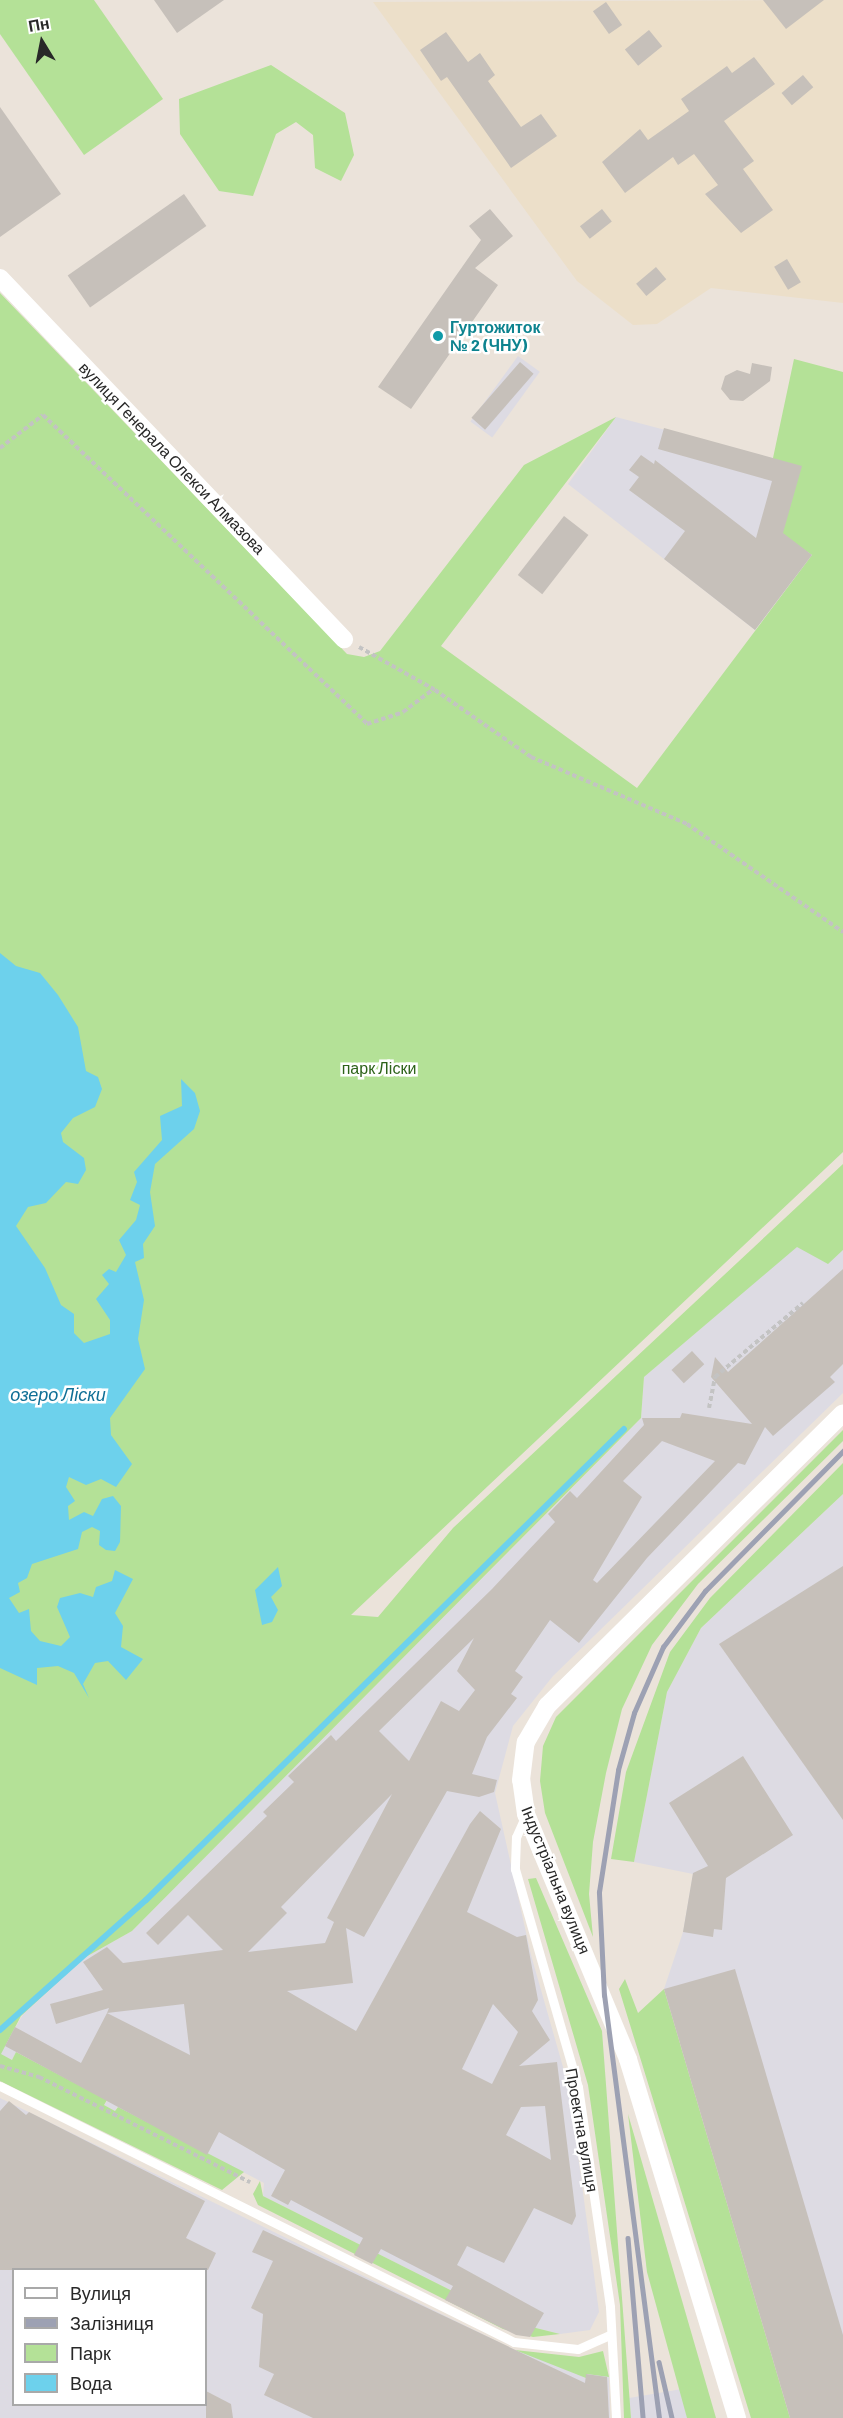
<!DOCTYPE html>
<meta charset="utf-8">
<style>
body{margin:0}
#map{position:relative;width:843px;height:2418px;overflow:hidden;background:#ebe3da;font-family:Barlow,sans-serif}
div>[style]{position:absolute}
[style*='--x']{left:calc(var(--x)*1px);top:calc(var(--y)*1px);width:calc(var(--w)*1px);rotate:calc(var(--a)*1deg)}
.industrial>*{inset:0;background:#dddbe3;transform-origin:0 0}
.education>*{inset:0;background:#ecdfc9}
.green>*{inset:0;background:#b4e197}
.water>*{inset:0;background:#6dd1ec}
.stream>*{height:6px;margin:-3px;padding:0 3px;transform-origin:3px;border-radius:3px;background:#6dd1ec}
.building>*{inset:0;background:#c6c0ba;transform-origin:0 0}
.path>*{height:4px;margin-top:-2px;transform-origin:0;background:repeating-linear-gradient(90deg,#c3c3c3 0 4.5px,transparent 0 7.5px)}
.lane>*{height:9px;margin:-4.5px;padding:0 4.5px;transform-origin:4.5px;border-radius:4.5px;background:#fff}
.street>*{height:18px;margin:-9px;padding:0 9px;transform-origin:9px;border-radius:9px;background:#fff}
.rail>*{height:4.5px;margin:-2.25px;padding:0 2.25px;transform-origin:2.25px;border-radius:2.25px;background:#9da1b3}
.dots>*{width:16px;height:16px;translate:-50% -50%;box-sizing:border-box;border:3px solid #fff;border-radius:50%}
span{translate:-50% -50%;white-space:nowrap;text-align:center;line-height:1.15;-webkit-text-stroke:5px #fff;paint-order:stroke}
.culture-label{font-size:16px;color:#0d838f;font-weight:700}
.left{translate:0 -50%;text-align:left}
.street-label{font-size:16px;color:#282828}
.park-label{font-size:16px;color:#2d631a}
.water-label{font-size:18px;color:#0f6f96;font-style:italic}
.legend{position:absolute;left:12px;top:2268px;width:195px;height:138px;box-sizing:border-box;background:#fff;border:2px solid #a9a9a9;margin:0;padding:8px 10px;list-style:none;font-size:18px;color:#282828}
.legend li{display:flex;align-items:center;gap:12px;height:30px}
.legend b{width:30px;border:2px solid #a9a9a9}
.north{position:absolute;left:12px;top:12px;width:60px;height:60px;-webkit-text-stroke:4px #fff;paint-order:stroke;rotate:350deg;font-size:16px;font-weight:700;line-height:24px;text-align:center;color:#282828}
.north::after{content:'';display:block;margin:auto;width:21px;height:27px;background:#282828;clip-path:polygon(50% 0,100% 100%,50% 72%,0 100%)}
</style>
<div id="map">
<div class="industrial">
<i style="left:518px;top:356px;width:27px;height:81px;rotate:36deg"></i>
<i style="clip-path:polygon(616px 417px,802px 466px,812px 555px,755px 630px,568px 484px)"></i>
<i style="clip-path:polygon(797px 1246px,828px 1263px,843px 1250px,843px 1393px,553px 1676px,513px 1726px,495px 1793px,531px 1955px,569px 2088px,599px 2312px,590px 2330px,560px 2334px,516px 2323px,263px 2196px,264px 2183px,117px 2107px,115px 2111px,104px 2105px,107px 2101px,17px 2052px,12px 2060px,0 2054px,25px 2011px,84px 1958px,132px 1931px,641px 1418px,644px 1377px)"></i>
<i style="clip-path:polygon(843px 1494px,843px 2418px,664px 1989px,683px 1932px,693px 1874px,634px 1862px,667px 1692px,701px 1628px)"></i>
<i style="clip-path:polygon(evenodd,0 2098px,515px 2350px,609px 2377px,610px 2418px,0 2418px,0 2098px,14px 2270px,206px 2270px,206px 2404px,14px 2404px,14px 2270px)"></i>
<i style="clip-path:polygon(682px 2389px,687px 2418px,631px 2418px,629px 2398px)"></i>
</div>
<div class="education">
<i style="clip-path:polygon(843px 0,843px 303px,711px 288px,657px 324px,633px 325px,577px 281px,373px 2px)"></i>
</div>
<div class="green">
<i style="clip-path:polygon(0 0,94px 0,163px 99px,84px 155px,0 34px)"></i>
<i style="clip-path:polygon(271px 65px,345px 113px,354px 155px,341px 181px,315px 168px,313px 135px,296px 122px,276px 134px,253px 196px,219px 191px,180px 134px,179px 99px)"></i>
<i style="clip-path:polygon(0 293px,347px 654px,364px 657px,380px 651px,524px 465px,616px 417px,441px 646px,637px 788px,812px 555px,782px 535px,773px 458px,794px 359px,843px 372px,843px 1152px,351px 1615px,378px 1617px,453px 1528px,843px 1164px,843px 1250px,828px 1264px,797px 1247px,644px 1377px,641px 1418px,132px 1931px,84px 1958px,21px 2016px,1px 2054px,12px 2060px,16px 2052px,107px 2100px,104px 2105px,115px 2111px,118px 2107px,244px 2172px,222px 2190px,0 2081px)"></i>
<i style="clip-path:polygon(843px 1430px,843px 1441px,698px 1584px,652px 1645px,622px 1709px,606px 1773px,593px 1842px,589px 1894px,593px 1937px,545px 1813px,540px 1781px,543px 1746px,556px 1717px)"></i>
<i style="clip-path:polygon(843px 1463px,843px 1494px,701px 1628px,667px 1692px,634px 1862px,611px 1859px,626px 1772px,670px 1652px,710px 1598px)"></i>
<i style="clip-path:polygon(536px 1878px,602px 2031px,631px 2418px,624px 2418px,620px 2305px,588px 2085px,528px 1879px)"></i>
<i style="clip-path:polygon(625px 1979px,638px 2013px,664px 1989px,790px 2418px,751px 2418px,619px 1989px)"></i>
<i style="clip-path:polygon(628px 2114px,716px 2418px,687px 2418px,647px 2272px)"></i>
<i style="clip-path:polygon(260px 2181px,263px 2196px,516px 2323px,560px 2334px,533px 2337px,503px 2329px,258px 2205px,253px 2194px)"></i>
<i style="clip-path:polygon(515px 2350px,579px 2357px,603px 2351px,609px 2377px,587px 2374px,586px 2378px)"></i>
</div>
<div class="water">
<i style="clip-path:polygon(0 953px,16px 966px,40px 973px,58px 995px,78px 1027px,86px 1071px,98px 1077px,102px 1089px,95px 1107px,73px 1118px,61px 1133px,63px 1142px,84px 1158px,86px 1170px,78px 1184px,66px 1182px,46px 1203px,28px 1207px,16px 1226px,45px 1268px,61px 1305px,74px 1314px,74px 1333px,84px 1343px,110px 1334px,110px 1320px,96px 1299px,109px 1284px,102px 1275px,109px 1269px,116px 1272px,126px 1255px,119px 1240px,136px 1220px,140px 1205px,130px 1200px,137px 1182px,134px 1172px,162px 1140px,160px 1116px,182px 1106px,181px 1079px,195px 1093px,200px 1111px,194px 1129px,155px 1164px,150px 1192px,155px 1226px,143px 1244px,144px 1258px,135px 1262px,144px 1300px,138px 1339px,145px 1369px,110px 1418px,111px 1435px,132px 1464px,116px 1487px,101px 1479px,86px 1485px,69px 1477px,66px 1487px,75px 1501px,68px 1506px,69px 1520px,84px 1512px,93px 1516px,102px 1499px,113px 1496px,121px 1506px,120px 1542px,115px 1551px,106px 1550px,99px 1545px,100px 1531px,92px 1527px,82px 1532px,78px 1549px,32px 1564px,27px 1578px,18px 1583px,20px 1592px,9px 1598px,19px 1613px,29px 1609px,31px 1631px,40px 1641px,61px 1646px,70px 1637px,57px 1607px,60px 1598px,80px 1593px,93px 1597px,96px 1587px,112px 1581px,115px 1570px,133px 1579px,115px 1613px,123px 1626px,121px 1647px,143px 1659px,126px 1680px,108px 1661px,95px 1663px,83px 1684px,89px 1698px,74px 1673px,58px 1666px,37px 1668px,37px 1685px,0 1668px)"></i>
<i style="clip-path:polygon(278px 1567px,282px 1586px,271px 1597px,278px 1610px,272px 1622px,262px 1625px,255px 1590px)"></i>
</div>
<div class="stream">
<i style="--x:0;--y:2030;--w:195;--a:-41.7"></i>
<i style="--x:146;--y:1900;--w:671;--a:-44.58"></i>
</div>
<div class="building">
<i style="clip-path:polygon(154px 0,224px 0,177px 33px)"></i>
<i style="clip-path:polygon(763px 0,824px 0,786px 29px)"></i>
<i style="left:606px;top:2px;width:28px;height:16px;rotate:55deg"></i>
<i style="left:649px;top:30px;width:21px;height:31px;rotate:51deg"></i>
<i style="clip-path:polygon(446px 32px,468px 62px,480px 53px,495px 75px,488px 81px,521px 127px,541px 114px,557px 136px,511px 168px,447px 77px,441px 81px,420px 50px)"></i>
<i style="clip-path:polygon(754px 57px,775px 84px,724px 121px,754px 161px,743px 169px,773px 210px,741px 233px,705px 194px,718px 185px,694px 154px,678px 165px,673px 157px,625px 193px,602px 162px,640px 129px,648px 140px,689px 111px,681px 99px,727px 66px,732px 73px)"></i>
<i style="left:803px;top:75px;width:16px;height:28px;rotate:50deg"></i>
<i style="clip-path:polygon(0 107px,61px 194px,0 237px)"></i>
<i style="left:184px;top:194px;width:39px;height:142px;rotate:55deg"></i>
<i style="clip-path:polygon(490px 209px,513px 236px,475px 268px,498px 285px,411px 409px,378px 387px,481px 240px,469px 226px)"></i>
<i style="left:602px;top:209px;width:16px;height:28px;rotate:52deg"></i>
<i style="left:787px;top:259px;width:27px;height:15px;rotate:59deg"></i>
<i style="left:656px;top:267px;width:16px;height:26px;rotate:50deg"></i>
<i style="left:520px;top:362px;width:18px;height:74px;rotate:41deg"></i>
<i style="clip-path:polygon(752px 363px,772px 367px,770px 381px,743px 401px,730px 400px,721px 389px,725px 376px,737px 370px,750px 374px)"></i>
<i style="clip-path:polygon(664px 428px,802px 466px,783px 533px,812px 555px,755px 630px,664px 559px,685px 531px,629px 490px,639px 477px,629px 470px,641px 455px,654px 464px,655px 460px,756px 538px,772px 481px,658px 449px)"></i>
<i style="left:564px;top:516px;width:31px;height:75px;rotate:38deg"></i>
<i style="clip-path:polygon(evenodd,843px 1269px,843px 1364px,830px 1377px,835px 1382px,773px 1436px,765px 1427px,745px 1465px,738px 1463px,647px 1558px,579px 1643px,550px 1620px,515px 1671px,523px 1677px,511px 1694px,517px 1698px,487px 1737px,472px 1774px,497px 1780px,494px 1792px,479px 1797px,447px 1791px,364px 1937px,346px 1928px,353px 1983px,287px 1991px,356px 2031px,470px 1824px,480px 1811px,501px 1829px,467px 1912px,517px 1937px,526px 1935px,538px 2000px,532px 2011px,550px 2040px,519px 2066px,557px 2062px,576px 2216px,572px 2225px,534px 2208px,504px 2263px,467px 2246px,457px 2265px,544px 2313px,530px 2337px,516px 2335px,445px 2300px,453px 2286px,381px 2249px,372px 2264px,354px 2255px,363px 2238px,291px 2200px,288px 2205px,271px 2196px,285px 2170px,219px 2132px,207px 2155px,5px 2046px,15px 2027px,81px 2063px,107px 2013px,190px 2055px,184px 2004px,107px 2013px,109px 2008px,56px 2024px,50px 2004px,103px 1990px,83px 1962px,107px 1947px,123px 1963px,223px 1950px,188px 1915px,158px 1945px,146px 1933px,267px 1816px,263px 1812px,294px 1782px,288px 1776px,331px 1735px,336px 1741px,492px 1589px,555px 1522px,548px 1514px,570px 1491px,577px 1498px,644px 1425px,642px 1418px,680px 1418px,682px 1413px,752px 1424px,711px 1377px,715px 1357px,728px 1372px,843px 1269px,662px 1441px,715px 1461px,597px 1583px,593px 1580px,642px 1497px,623px 1481px,662px 1441px,843px 1269px,474px 1638px,457px 1671px,475px 1690px,459px 1711px,441px 1701px,409px 1761px,379px 1731px,474px 1638px,843px 1269px,392px 1794px,327px 1918px,334px 1922px,325px 1943px,248px 1952px,287px 1913px,281px 1907px,392px 1794px,843px 1269px,493px 2004px,518px 2032px,492px 2084px,462px 2069px,493px 2004px,843px 1269px,545px 2106px,551px 2160px,506px 2135px,521px 2107px,545px 2106px)"></i>
<i style="left:692px;top:1351px;width:18px;height:28px;rotate:47deg"></i>
<i style="clip-path:polygon(843px 1566px,843px 1820px,719px 1644px)"></i>
<i style="clip-path:polygon(743px 1756px,793px 1835px,726px 1878px,722px 1930px,714px 1929px,713px 1937px,683px 1932px,693px 1873px,708px 1866px,669px 1803px)"></i>
<i style="clip-path:polygon(735px 1969px,843px 2335px,843px 2418px,790px 2418px,664px 1989px)"></i>
<i style="clip-path:polygon(9px 2101px,26px 2115px,29px 2112px,205px 2201px,186px 2238px,216px 2253px,208px 2270px,0 2270px,0 2111px)"></i>
<i style="clip-path:polygon(263px 2230px,585px 2383px,586px 2374px,607px 2377px,609px 2418px,313px 2418px,264px 2395px,274px 2374px,259px 2367px,263px 2314px,251px 2308px,273px 2261px,252px 2252px)"></i>
<i style="clip-path:polygon(206px 2391px,231px 2404px,233px 2418px,206px 2418px)"></i>
</div>
<div class="path">
<i style="--x:0;--y:448;--w:54;--a:-37.5"></i>
<i style="--x:43;--y:415;--w:448;--a:43.6"></i>
<i style="--x:367;--y:724;--w:38;--a:-18"></i>
<i style="--x:403;--y:712;--w:38;--a:-37"></i>
<i style="--x:359;--y:647;--w:87;--a:29.5"></i>
<i style="--x:435;--y:690;--w:117;--a:34.9"></i>
<i style="--x:531;--y:757;--w:170;--a:23.2"></i>
<i style="--x:687;--y:824;--w:190;--a:34.7"></i>
<i style="--x:709;--y:1408;--w:32;--a:-79"></i>
<i style="--x:715;--y:1377;--w:115;--a:-40.1"></i>
<i style="--x:0;--y:2066;--w:41;--a:15.8"></i>
<i style="--x:39;--y:2077;--w:236;--a:26.5"></i>
</div>
<div class="lane">
<i style="--x:525;--y:1817;--w:22;--a:114"></i>
<i style="--x:516;--y:1837;--w:32;--a:92"></i>
<i style="--x:515;--y:1869;--w:227;--a:73.9"></i>
<i style="--x:578;--y:2087;--w:222;--a:81.7"></i>
<i style="--x:610;--y:2307;--w:111;--a:86.9"></i>
<i style="--x:0;--y:2086;--w:574;--a:26.48"></i>
<i style="--x:514;--y:2342;--w:64;--a:6.2"></i>
<i style="--x:578;--y:2349;--w:36;--a:-24"></i>
</div>
<div class="street">
<i style="--x:0;--y:278;--w:499;--a:46.4"></i>
<i style="--x:737;--y:2418;--w:375;--a:-106.9"></i>
<i style="--x:628;--y:2059;--w:265;--a:-112.6"></i>
<i style="--x:526;--y:1814;--w:34;--a:-98"></i>
<i style="--x:521;--y:1780;--w:38;--a:-83"></i>
<i style="--x:526;--y:1742;--w:42;--a:-59.7"></i>
<i style="--x:547;--y:1706;--w:416;--a:-44.7"></i>
</div>
<div class="rail">
<i style="--x:628;--y:2238;--w:181;--a:85.2"></i>
<i style="--x:659;--y:2362;--w:57;--a:76.9"></i>
<i style="--x:659;--y:2418;--w:426;--a:-97.4"></i>
<i style="--x:604;--y:1996;--w:104;--a:-92.8"></i>
<i style="--x:599;--y:1892;--w:123;--a:-81.1"></i>
<i style="--x:618;--y:1770;--w:59;--a:-74.3"></i>
<i style="--x:634;--y:1713;--w:72;--a:-66.3"></i>
<i style="--x:663;--y:1647;--w:70;--a:-53.1"></i>
<i style="--x:705;--y:1591;--w:197;--a:-45.4"></i>
</div>
<div class="dots">
<i style="left:438px;top:336px;background:#0f9aa8"></i>
</div>
<div class="culture-label">
<span class="left" style="left:450px;top:336px">Гуртожиток<br>№ 2 (ЧНУ)</span>
</div>
<div class="street-label">
<span style="left:172px;top:458px;rotate:46deg">вулиця Генерала Олекси Алмазова</span>
<span style="left:556px;top:1880px;rotate:68deg">Індустріальна вулиця</span>
<span style="left:582px;top:2130px;rotate:80deg">Проектна вулиця</span>
</div>
<div class="park-label">
<span style="left:379px;top:1068px">парк Ліски</span>
</div>
<div class="water-label">
<span style="left:58px;top:1394px">озеро Ліски</span>
</div>
<ul class="legend">
<li><b style="height:8px;background:#fff"></b>Вулиця</li>
<li><b style="height:8px;background:#9da1b3"></b>Залізниця</li>
<li><b style="height:16px;background:#b4e197"></b>Парк</li>
<li><b style="height:16px;background:#6dd1ec"></b>Вода</li>
</ul>
<div class="north">Пн</div>
</div>
